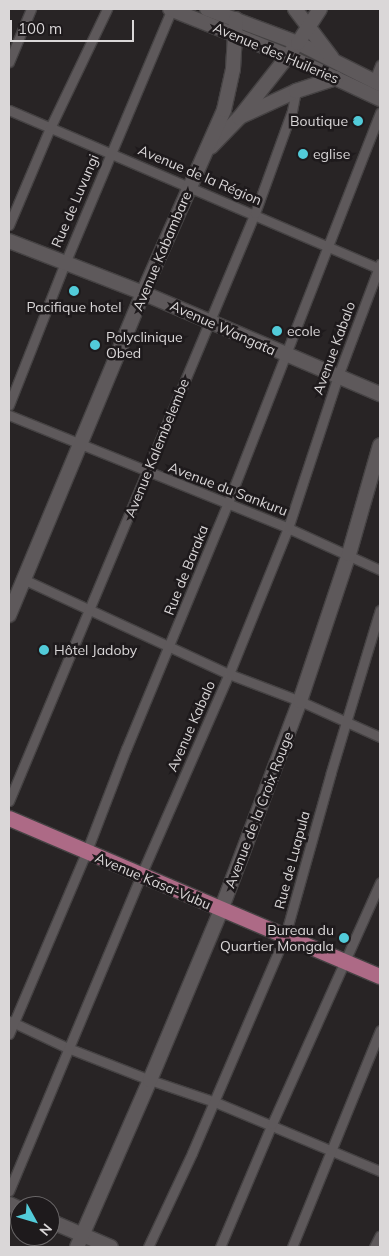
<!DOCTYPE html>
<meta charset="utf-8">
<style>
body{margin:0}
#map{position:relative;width:389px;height:1256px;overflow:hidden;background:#282425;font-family:Mulish,sans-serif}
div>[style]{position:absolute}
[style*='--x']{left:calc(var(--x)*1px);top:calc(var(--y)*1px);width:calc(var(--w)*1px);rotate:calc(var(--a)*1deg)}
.roads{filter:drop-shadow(1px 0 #454243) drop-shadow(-1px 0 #454243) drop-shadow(0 1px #454243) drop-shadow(0 -1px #454243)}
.street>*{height:9px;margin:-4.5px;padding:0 4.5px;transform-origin:4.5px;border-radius:4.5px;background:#5e595b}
.secondary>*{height:14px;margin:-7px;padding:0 7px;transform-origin:7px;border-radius:7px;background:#5e595b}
.primary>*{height:15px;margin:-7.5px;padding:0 7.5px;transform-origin:7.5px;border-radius:7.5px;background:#ad6a86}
.dots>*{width:14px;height:14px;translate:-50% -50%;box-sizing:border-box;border:2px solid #1e1a1c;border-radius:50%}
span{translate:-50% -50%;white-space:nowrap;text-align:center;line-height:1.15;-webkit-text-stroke:5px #1e1a1c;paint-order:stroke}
.street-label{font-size:14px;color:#dad7d8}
.poi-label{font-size:14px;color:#dad7d8}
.right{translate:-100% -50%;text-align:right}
.left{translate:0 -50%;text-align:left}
.frame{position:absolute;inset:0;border:10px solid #dad7d8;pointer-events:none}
.north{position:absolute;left:10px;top:1196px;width:50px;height:50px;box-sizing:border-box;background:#1e1a1c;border:1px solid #696667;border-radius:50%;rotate:129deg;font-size:14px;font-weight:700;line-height:20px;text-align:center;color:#dad7d8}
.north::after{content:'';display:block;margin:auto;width:18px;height:22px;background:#52cbd9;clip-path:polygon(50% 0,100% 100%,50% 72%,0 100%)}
.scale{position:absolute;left:10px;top:20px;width:124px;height:22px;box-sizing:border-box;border:2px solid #dad7d8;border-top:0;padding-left:6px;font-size:15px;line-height:18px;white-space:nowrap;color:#dad7d8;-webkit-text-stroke:4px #1e1a1c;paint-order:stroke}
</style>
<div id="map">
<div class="roads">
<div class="street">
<i style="--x:9;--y:62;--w:57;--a:-67.5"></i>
<i style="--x:374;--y:81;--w:17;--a:-69"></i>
<i style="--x:9;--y:110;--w:404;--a:23.2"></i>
<i style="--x:9;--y:225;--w:105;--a:-67.1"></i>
<i style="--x:50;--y:128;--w:132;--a:-64.4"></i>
<i style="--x:9;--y:405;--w:153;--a:-68.5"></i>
<i style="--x:65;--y:263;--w:276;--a:-67.2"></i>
<i style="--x:9;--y:415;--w:301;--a:22"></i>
<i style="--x:288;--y:528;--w:101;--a:24.5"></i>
<i style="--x:23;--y:579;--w:227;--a:24.8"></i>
<i style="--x:229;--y:674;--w:76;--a:20.8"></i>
<i style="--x:300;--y:701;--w:88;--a:24.2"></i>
<i style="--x:9;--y:801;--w:637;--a:-67.3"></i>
<i style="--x:255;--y:213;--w:109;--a:-70.1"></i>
<i style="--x:292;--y:111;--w:20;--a:-79"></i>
<i style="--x:10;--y:1021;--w:64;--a:25"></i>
<i style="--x:68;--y:1048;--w:88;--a:21.3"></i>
<i style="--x:150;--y:1080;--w:69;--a:18.7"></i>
<i style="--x:215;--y:1102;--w:179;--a:22.7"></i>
<i style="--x:9;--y:1034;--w:197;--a:-67"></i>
<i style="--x:86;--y:853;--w:111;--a:-69"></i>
<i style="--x:126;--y:749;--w:264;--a:-67.5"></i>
<i style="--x:227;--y:505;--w:421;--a:-68.7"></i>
<i style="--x:9;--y:1191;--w:342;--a:-67.3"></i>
<i style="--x:141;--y:875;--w:219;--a:-66.4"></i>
<i style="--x:229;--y:674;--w:157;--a:-68"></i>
<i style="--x:288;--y:528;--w:160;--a:-71.8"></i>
<i style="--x:338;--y:376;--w:120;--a:-69.4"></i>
<i style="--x:148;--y:1247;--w:104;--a:-64.9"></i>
<i style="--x:192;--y:1153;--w:236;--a:-66.8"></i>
<i style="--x:285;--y:936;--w:170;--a:-74.3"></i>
<i style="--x:331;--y:772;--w:169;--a:-73.2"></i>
<i style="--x:220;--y:1247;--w:134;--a:-67.1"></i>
<i style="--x:272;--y:1124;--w:265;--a:-65.9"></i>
<i style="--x:292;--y:1247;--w:234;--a:-67.9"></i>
<i style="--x:374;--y:1247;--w:13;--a:-63"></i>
</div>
<div class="secondary">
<i style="--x:170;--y:9;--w:127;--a:21.7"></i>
<i style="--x:288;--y:56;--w:102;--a:25.1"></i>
<i style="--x:207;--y:9;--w:97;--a:20.5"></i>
<i style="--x:298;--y:43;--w:92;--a:26.6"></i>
<i style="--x:295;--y:9;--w:61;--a:52.9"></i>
<i style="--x:242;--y:116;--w:60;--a:-24.8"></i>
<i style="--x:296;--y:91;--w:42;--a:-18"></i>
<i style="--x:211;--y:147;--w:40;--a:-46"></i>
<i style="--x:239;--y:118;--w:95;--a:-51.8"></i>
<i style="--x:298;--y:43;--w:40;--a:-57.1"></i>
<i style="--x:9;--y:241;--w:144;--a:21.2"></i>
<i style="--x:143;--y:293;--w:258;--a:23.1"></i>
<i style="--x:9;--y:615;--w:349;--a:-67.4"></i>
<i style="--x:143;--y:293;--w:200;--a:-66.1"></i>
<i style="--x:224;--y:110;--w:42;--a:-77.6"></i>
<i style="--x:233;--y:69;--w:50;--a:-86.6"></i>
<i style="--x:9;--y:1204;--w:12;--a:24"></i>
<i style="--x:50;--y:1221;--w:66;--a:23.1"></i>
<i style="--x:77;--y:1247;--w:182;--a:-66.4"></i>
<i style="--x:150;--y:1080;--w:184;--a:-67.3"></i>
<i style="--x:221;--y:910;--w:223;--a:-69.3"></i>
<i style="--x:300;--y:701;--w:155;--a:-71.6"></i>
<i style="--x:349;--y:554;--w:113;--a:-74.1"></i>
</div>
<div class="primary">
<i style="--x:9;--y:818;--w:403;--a:23.1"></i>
</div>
</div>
<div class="dots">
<i style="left:358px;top:121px;background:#52cbd9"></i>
<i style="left:303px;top:154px;background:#52cbd9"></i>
<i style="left:74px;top:291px;background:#52cbd9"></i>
<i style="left:277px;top:331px;background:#52cbd9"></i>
<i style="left:95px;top:345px;background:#52cbd9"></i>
<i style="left:44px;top:650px;background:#52cbd9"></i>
<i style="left:344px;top:938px;background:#52cbd9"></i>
</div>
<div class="street-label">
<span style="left:276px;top:53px;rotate:23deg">Avenue des Huileries</span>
<span style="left:200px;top:175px;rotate:23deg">Avenue de la Région</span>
<span style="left:75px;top:201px;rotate:-67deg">Rue de Luvungi</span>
<span style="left:162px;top:251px;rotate:-67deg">Avenue Kabambare</span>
<span style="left:223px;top:328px;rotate:24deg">Avenue Wangata</span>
<span style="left:334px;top:348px;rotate:-70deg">Avenue Kabalo</span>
<span style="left:157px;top:448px;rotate:-68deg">Avenue Kalembelembe</span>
<span style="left:228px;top:489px;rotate:21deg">Avenue du Sankuru</span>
<span style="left:186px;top:570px;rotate:-68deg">Rue de Baraka</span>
<span style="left:191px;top:726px;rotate:-66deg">Avenue Kabalo</span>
<span style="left:259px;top:810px;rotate:-69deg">Avenue de la Croix Rouge</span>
<span style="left:292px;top:860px;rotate:-75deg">Rue de Luapula</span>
<span style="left:153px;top:881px;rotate:23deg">Avenue Kasa-Vubu</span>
</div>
<div class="poi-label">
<span class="right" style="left:348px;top:121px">Boutique</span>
<span class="left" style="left:313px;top:154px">eglise</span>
<span style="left:74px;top:307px">Pacifique hotel</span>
<span class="left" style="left:287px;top:331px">ecole</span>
<span class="left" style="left:106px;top:345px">Polyclinique<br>Obed</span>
<span class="left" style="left:54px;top:650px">Hôtel Jadoby</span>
<span class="right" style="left:334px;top:938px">Bureau du<br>Quartier Mongala</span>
</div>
<div class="frame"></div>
<div class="north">N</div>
<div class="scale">100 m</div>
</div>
